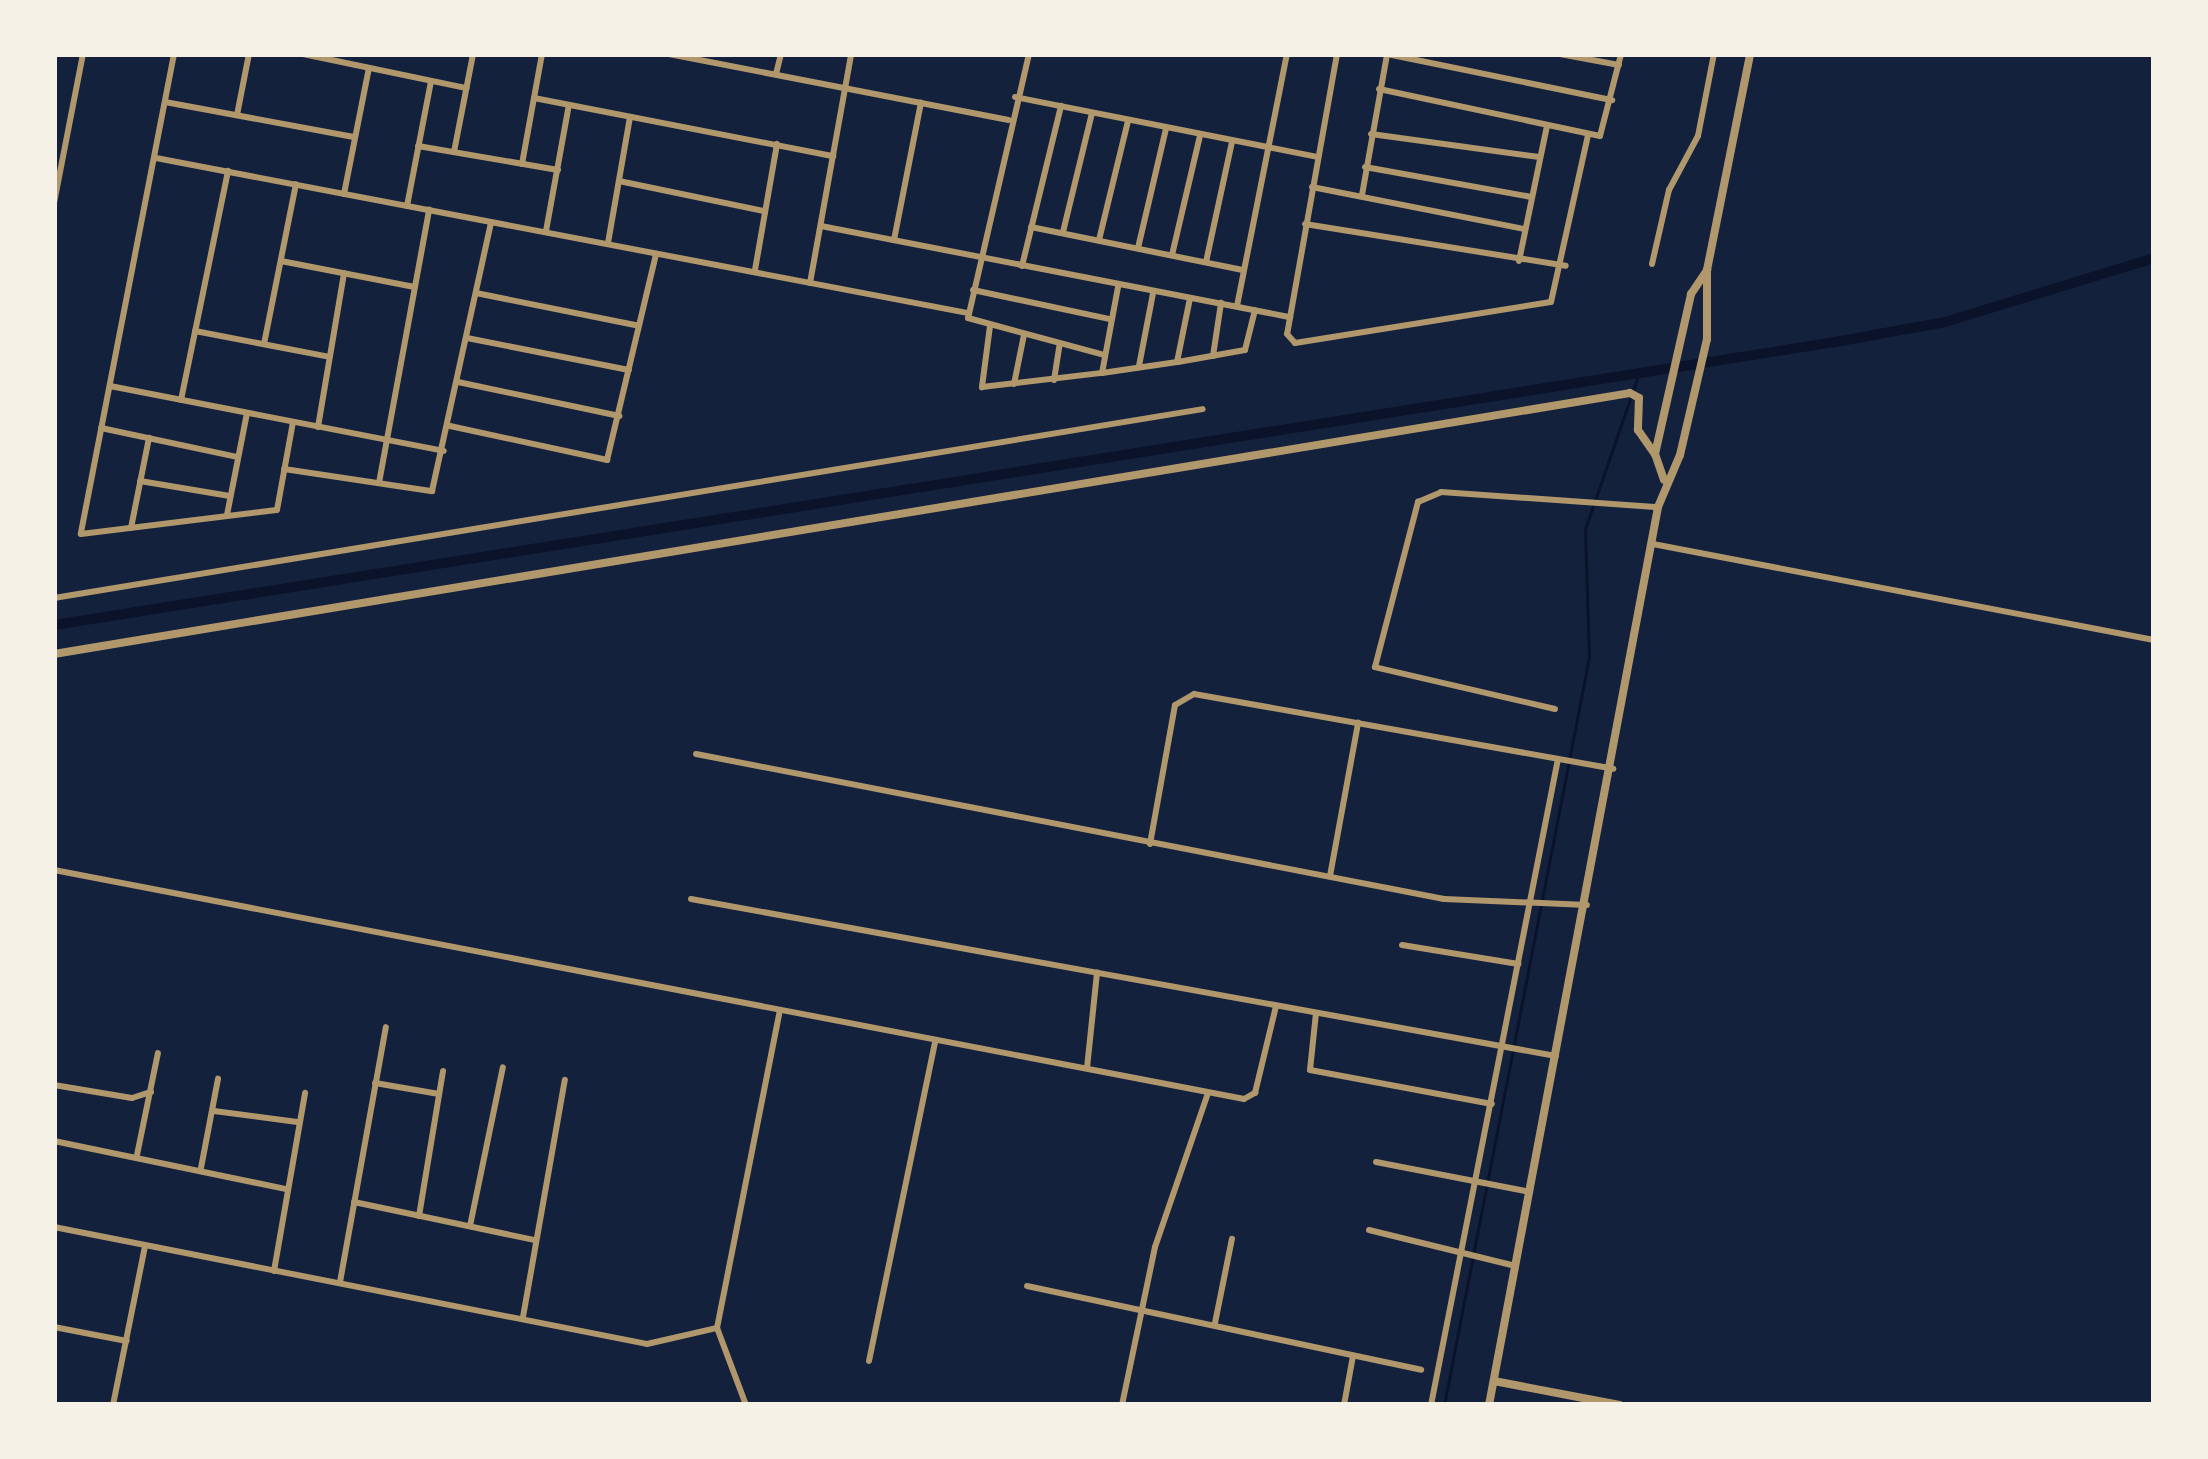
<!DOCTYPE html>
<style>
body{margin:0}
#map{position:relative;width:2208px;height:1459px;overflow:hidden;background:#14213d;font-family:"Noto Serif",serif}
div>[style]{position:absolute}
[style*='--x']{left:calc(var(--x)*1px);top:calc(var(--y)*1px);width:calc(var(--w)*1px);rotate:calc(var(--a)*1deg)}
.stream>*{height:3px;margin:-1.5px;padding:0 1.5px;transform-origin:1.5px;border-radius:1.5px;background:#0b132b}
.canal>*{height:10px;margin:-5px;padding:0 5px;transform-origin:5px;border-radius:5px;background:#0b132b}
.minor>*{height:6px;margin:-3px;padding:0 3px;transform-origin:3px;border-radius:3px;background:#b1986c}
.tertiary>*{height:8px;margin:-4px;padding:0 4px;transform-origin:4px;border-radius:4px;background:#b1986c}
span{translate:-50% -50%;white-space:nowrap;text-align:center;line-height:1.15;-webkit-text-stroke:9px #f6f1e7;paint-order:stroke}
.frame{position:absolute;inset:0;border:57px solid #f6f1e7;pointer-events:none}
</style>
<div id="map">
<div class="stream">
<i style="--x:1444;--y:1405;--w:762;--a:-79.03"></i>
<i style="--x:1589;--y:657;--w:128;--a:-91.8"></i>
<i style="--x:1585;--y:529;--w:165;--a:-70.9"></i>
</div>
<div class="canal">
<i style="--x:54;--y:625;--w:1803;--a:-9.03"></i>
<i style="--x:1835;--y:342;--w:112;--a:-10.3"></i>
<i style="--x:1945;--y:322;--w:219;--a:-17"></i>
</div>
<div class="minor">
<i style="--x:174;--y:54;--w:489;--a:101"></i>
<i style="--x:81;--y:534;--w:197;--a:-7"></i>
<i style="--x:277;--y:510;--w:89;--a:-79.7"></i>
<i style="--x:303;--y:54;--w:167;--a:11.8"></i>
<i style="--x:542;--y:54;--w:45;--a:100.3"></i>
<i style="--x:534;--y:98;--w:305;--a:11"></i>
<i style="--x:669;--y:54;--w:346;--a:11"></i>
<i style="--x:1029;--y:54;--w:271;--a:103"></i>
<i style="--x:968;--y:318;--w:141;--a:15.2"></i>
<i style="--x:1337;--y:54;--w:284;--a:100.1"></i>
<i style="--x:1287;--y:334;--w:12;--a:48"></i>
<i style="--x:1295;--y:343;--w:259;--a:-9.1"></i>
<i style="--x:1551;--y:302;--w:171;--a:-77.5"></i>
<i style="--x:1387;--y:54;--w:230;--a:11.6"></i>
<i style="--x:1560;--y:54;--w:60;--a:10.6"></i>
<i style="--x:776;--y:74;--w:21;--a:-76"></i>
<i style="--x:1379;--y:89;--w:226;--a:12"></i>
<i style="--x:1600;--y:136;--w:85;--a:-75.6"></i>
<i style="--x:1015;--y:97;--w:308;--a:11.2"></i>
<i style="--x:165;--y:102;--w:192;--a:10.5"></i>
<i style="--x:237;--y:115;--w:62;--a:-78.9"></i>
<i style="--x:1371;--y:134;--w:170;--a:7.8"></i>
<i style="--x:418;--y:146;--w:142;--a:9.7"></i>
<i style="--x:454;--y:152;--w:100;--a:-79"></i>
<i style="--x:156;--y:158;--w:827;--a:10.81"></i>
<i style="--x:522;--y:164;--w:67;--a:-79.7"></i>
<i style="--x:1365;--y:167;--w:169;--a:10.2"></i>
<i style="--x:619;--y:181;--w:148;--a:11.7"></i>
<i style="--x:1312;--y:187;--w:217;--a:11.2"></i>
<i style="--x:344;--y:194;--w:128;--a:-78.8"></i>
<i style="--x:1362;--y:195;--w:143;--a:-79.9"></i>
<i style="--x:54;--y:203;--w:152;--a:-79"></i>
<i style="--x:407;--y:206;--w:127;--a:-79.1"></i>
<i style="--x:1305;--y:224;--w:264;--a:9.1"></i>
<i style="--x:821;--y:226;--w:478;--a:11"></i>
<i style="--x:1031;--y:227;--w:216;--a:11.5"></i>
<i style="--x:546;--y:231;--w:128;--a:-79.7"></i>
<i style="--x:1063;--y:232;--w:122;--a:-76.3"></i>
<i style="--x:894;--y:240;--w:140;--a:-78.9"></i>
<i style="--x:1099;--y:240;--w:122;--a:-76.3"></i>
<i style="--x:608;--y:243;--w:128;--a:-80.1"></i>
<i style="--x:1138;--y:248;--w:122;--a:-76.8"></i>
<i style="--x:1172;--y:255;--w:122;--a:-76.8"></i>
<i style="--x:281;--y:261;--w:136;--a:11"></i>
<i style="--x:1519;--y:261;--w:138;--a:-78.3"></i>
<i style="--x:1206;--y:262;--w:123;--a:-77.8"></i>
<i style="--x:1652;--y:264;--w:76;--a:-77.1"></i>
<i style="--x:1669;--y:190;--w:61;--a:-61.8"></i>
<i style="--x:1698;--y:136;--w:84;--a:-79"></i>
<i style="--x:1022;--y:266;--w:165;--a:-76.3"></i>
<i style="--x:755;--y:270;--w:128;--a:-80.1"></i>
<i style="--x:810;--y:283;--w:233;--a:-79.8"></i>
<i style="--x:1118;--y:287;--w:87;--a:100.5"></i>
<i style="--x:1102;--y:373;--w:76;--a:-8.3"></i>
<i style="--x:1177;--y:362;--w:65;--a:-78.5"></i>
<i style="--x:973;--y:290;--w:140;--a:12"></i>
<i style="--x:476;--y:293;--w:166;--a:11.4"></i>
<i style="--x:1237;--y:306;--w:257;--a:-78.8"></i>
<i style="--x:990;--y:326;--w:62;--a:97.5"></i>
<i style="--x:982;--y:387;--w:121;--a:-6.7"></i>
<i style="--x:195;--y:331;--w:137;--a:10.9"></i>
<i style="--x:467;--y:338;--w:165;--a:11.2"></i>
<i style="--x:264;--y:344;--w:163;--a:-78.7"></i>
<i style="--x:1213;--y:356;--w:54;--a:-81.4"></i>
<i style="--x:1178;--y:362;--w:68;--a:-10.2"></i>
<i style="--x:1245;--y:350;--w:41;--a:-76"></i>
<i style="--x:1139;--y:366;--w:74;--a:-79.1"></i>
<i style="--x:1054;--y:380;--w:36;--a:-81"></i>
<i style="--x:458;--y:382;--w:165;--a:11.9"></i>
<i style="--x:1014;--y:384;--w:50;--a:-78.5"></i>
<i style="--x:110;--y:386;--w:340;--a:11"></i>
<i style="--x:181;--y:400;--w:234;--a:-78.4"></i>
<i style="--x:450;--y:426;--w:161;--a:12.2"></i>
<i style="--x:607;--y:460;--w:212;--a:-76.6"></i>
<i style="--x:318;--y:427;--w:156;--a:-80.4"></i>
<i style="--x:101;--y:428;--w:140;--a:12"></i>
<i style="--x:284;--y:469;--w:150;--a:8.5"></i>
<i style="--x:432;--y:491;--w:275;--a:-77.6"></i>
<i style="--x:140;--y:481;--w:91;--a:9.5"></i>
<i style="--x:379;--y:483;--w:278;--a:-79.6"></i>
<i style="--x:227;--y:515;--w:104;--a:-78.9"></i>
<i style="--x:131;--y:528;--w:92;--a:-78.7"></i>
<i style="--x:1653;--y:544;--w:510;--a:10.85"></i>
<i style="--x:54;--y:598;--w:1164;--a:-9.34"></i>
<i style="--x:1555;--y:709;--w:185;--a:-166.9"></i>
<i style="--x:1375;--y:667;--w:171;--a:-75.4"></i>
<i style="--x:1418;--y:502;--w:25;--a:-23"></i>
<i style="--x:1441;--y:492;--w:218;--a:4"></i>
<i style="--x:696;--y:754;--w:762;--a:10.97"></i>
<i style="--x:1444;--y:899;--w:143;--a:2.4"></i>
<i style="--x:1150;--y:844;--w:141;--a:-79.8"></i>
<i style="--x:1175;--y:705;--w:22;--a:-30"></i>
<i style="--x:1194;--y:694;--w:426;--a:10.1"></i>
<i style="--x:54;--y:870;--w:1212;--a:10.89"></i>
<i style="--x:1244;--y:1099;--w:13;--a:-29"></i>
<i style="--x:1255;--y:1093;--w:89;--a:-76.4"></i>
<i style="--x:1330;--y:876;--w:156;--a:-79.6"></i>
<i style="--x:691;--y:899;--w:879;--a:10.29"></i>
<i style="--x:1402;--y:945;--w:118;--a:9.3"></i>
<i style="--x:1316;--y:1013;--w:57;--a:96"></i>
<i style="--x:1310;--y:1070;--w:185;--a:10.6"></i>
<i style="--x:1087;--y:1068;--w:96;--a:-84"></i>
<i style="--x:375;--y:1083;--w:65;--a:9.8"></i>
<i style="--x:54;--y:1085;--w:79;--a:9.5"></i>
<i style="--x:132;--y:1098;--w:20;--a:-18"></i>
<i style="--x:214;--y:1111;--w:84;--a:7.5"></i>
<i style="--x:54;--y:1141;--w:236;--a:11.7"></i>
<i style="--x:137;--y:1155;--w:104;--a:-78.4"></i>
<i style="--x:1376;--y:1162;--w:157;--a:11"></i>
<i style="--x:201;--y:1168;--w:91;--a:-79.2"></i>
<i style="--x:354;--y:1202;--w:185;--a:11.9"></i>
<i style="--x:419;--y:1216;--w:147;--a:-80.6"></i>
<i style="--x:470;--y:1226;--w:162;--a:-78.3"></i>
<i style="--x:54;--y:1227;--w:604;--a:11.16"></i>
<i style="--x:647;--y:1344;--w:72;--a:-12.9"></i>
<i style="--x:1369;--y:1230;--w:151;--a:13.8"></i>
<i style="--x:274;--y:1271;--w:181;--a:-80.1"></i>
<i style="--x:340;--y:1282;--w:259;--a:-79.8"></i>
<i style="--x:1027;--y:1286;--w:403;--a:12"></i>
<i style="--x:523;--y:1317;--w:241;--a:-80"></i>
<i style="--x:1215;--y:1323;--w:86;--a:-78.6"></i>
<i style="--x:54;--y:1327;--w:74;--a:10.9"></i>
<i style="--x:869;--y:1361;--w:326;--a:-78.3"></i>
<i style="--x:113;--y:1405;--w:162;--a:-78.6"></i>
<i style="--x:746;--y:1405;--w:82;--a:-110.6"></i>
<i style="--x:717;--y:1328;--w:324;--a:-78.8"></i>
<i style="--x:1122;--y:1405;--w:161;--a:-78.2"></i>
<i style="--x:1155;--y:1247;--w:163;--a:-71"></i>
<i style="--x:1344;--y:1405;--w:50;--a:-79.6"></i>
<i style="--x:1431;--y:1405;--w:658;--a:-78.88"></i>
</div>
<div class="tertiary">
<i style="--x:1664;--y:480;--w:28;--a:-109"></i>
<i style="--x:1655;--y:454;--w:164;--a:-77.3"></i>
<i style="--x:1691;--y:294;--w:29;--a:-56"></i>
<i style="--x:1707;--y:270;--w:220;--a:-78.7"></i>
<i style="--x:54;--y:654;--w:1597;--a:-9.4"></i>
<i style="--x:1630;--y:393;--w:10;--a:29"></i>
<i style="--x:1639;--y:398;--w:32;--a:92"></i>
<i style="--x:1638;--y:430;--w:29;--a:55"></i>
<i style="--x:1494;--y:1381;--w:128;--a:10.8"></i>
<i style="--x:1489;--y:1405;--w:914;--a:-79.34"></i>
<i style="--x:1658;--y:507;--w:56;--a:-67.1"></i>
<i style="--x:1680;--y:455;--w:119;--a:-76.9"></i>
<i style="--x:1707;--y:339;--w:69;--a:-90"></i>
</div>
<div class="frame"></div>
</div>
